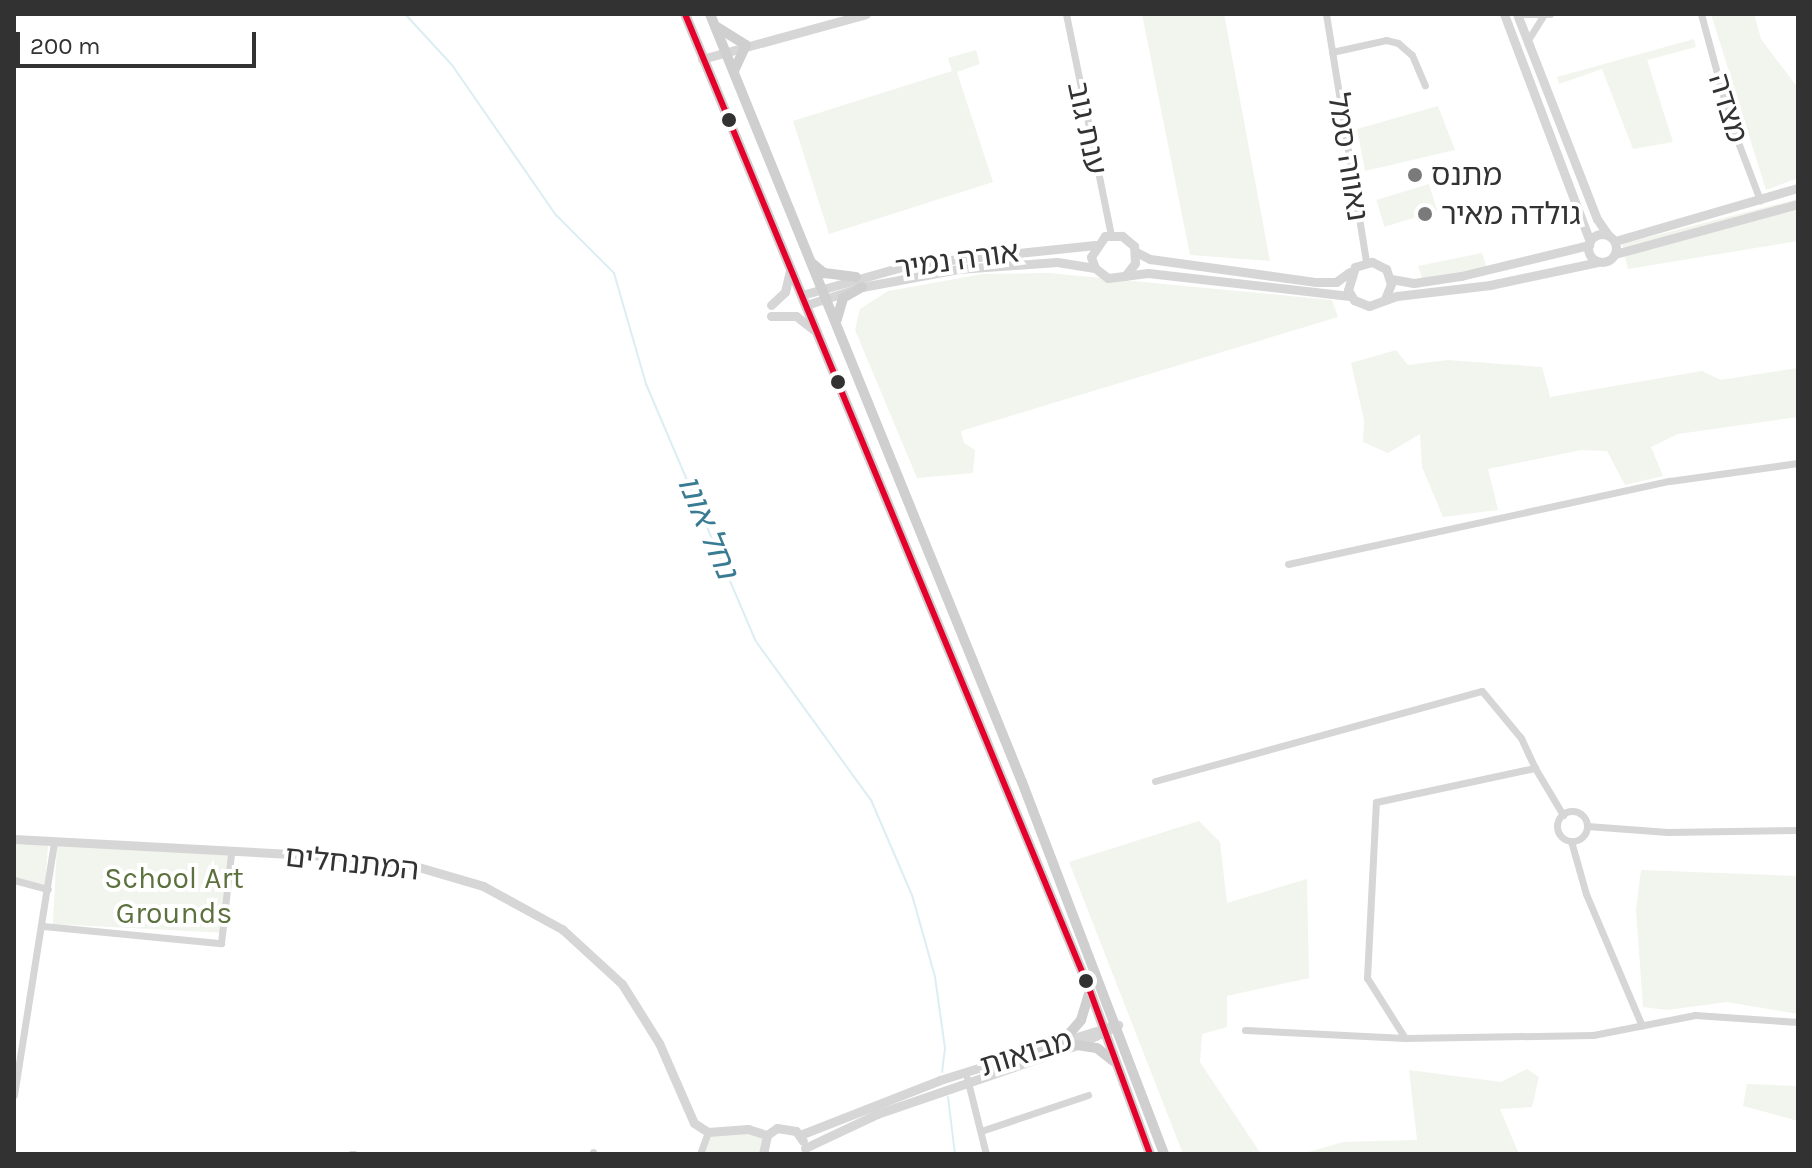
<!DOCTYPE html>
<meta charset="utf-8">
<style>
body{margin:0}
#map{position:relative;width:1812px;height:1168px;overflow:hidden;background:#fff;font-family:Karla,"Noto Sans Hebrew",sans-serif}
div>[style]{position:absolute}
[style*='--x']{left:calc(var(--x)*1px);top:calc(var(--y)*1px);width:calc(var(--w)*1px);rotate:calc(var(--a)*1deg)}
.green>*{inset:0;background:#f2f5ed;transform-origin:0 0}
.stream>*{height:2px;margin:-1px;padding:0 1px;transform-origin:1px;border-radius:1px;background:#dceef4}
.minor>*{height:7px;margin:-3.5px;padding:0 3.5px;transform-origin:3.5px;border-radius:3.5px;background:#d6d6d6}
.minor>.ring{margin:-3.5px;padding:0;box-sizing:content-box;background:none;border:7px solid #d6d6d6;border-radius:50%}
.tertiary>*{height:9px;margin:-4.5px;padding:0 4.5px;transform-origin:4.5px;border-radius:4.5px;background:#d6d6d6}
.tertiary>.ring{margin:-4.5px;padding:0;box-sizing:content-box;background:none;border:9px solid #d6d6d6;border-radius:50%}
.secondary>*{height:10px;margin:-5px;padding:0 5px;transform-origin:5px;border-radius:5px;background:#cfcfcf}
.bus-1>*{height:6px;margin:-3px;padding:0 3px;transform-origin:3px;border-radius:3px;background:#e4002b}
.dots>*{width:22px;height:22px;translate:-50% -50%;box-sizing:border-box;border:4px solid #fff;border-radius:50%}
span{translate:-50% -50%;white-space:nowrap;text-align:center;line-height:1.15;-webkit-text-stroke:8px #fff;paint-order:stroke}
.street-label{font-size:30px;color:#323232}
.poi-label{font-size:30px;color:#323232}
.left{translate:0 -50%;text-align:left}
.park-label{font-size:30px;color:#5c713d}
.water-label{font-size:32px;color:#397b93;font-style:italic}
.frame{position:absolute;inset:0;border:16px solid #323232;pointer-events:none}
.scale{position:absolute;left:16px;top:32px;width:240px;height:36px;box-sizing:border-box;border:4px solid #323232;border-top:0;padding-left:10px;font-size:24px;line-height:28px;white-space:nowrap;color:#323232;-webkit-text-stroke:6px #fff;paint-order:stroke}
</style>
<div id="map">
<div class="green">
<i style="clip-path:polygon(1142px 14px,1224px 14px,1270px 261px,1190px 255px)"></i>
<i style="clip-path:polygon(1711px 14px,1754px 14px,1761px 39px,1798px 88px,1798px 178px,1766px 190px)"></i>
<i style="clip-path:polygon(1694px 39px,1696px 47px,1647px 60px,1673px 142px,1633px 149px,1602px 69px,1559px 84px,1557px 77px)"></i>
<i style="clip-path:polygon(976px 50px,980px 64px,957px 72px,993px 182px,829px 234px,793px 121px,952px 71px,948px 58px)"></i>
<i style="clip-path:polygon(1438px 106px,1455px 150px,1365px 171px,1357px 129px)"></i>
<i style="left:1429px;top:184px;width:28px;height:55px;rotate:73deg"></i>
<i style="clip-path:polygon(1798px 199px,1798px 241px,1628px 269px,1622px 244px)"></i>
<i style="clip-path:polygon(1482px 253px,1488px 270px,1423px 281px,1418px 266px)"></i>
<i style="clip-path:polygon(1049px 273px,1332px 300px,1338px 317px,961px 431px,964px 443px,975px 450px,973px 473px,917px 478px,855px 330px,860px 309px,888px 291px,983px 274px)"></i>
<i style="clip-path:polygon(1396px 350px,1408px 365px,1448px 360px,1542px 367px,1550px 397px,1702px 371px,1721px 380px,1798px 368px,1798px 417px,1678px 434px,1651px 447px,1663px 476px,1625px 485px,1607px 451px,1581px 450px,1488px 469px,1498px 510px,1443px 517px,1422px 467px,1420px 434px,1388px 453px,1363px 442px,1364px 420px,1351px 363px)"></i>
<i style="clip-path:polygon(1199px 821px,1220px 842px,1227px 903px,1307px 879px,1309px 978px,1227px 996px,1227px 1027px,1202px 1034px,1200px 1062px,1261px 1154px,1183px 1154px,1069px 862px)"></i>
<i style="clip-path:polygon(14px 839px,48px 846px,45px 887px,14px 880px)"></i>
<i style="left:57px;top:845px;width:174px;height:79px;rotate:3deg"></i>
<i style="clip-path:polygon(1641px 870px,1798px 876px,1798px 1014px,1727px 1002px,1667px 1010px,1643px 1007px,1636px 910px)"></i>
<i style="clip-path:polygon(1527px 1069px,1539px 1077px,1532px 1107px,1500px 1109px,1519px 1154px,1302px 1154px,1343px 1142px,1417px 1140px,1409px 1070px,1501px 1082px)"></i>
<i style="clip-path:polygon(1747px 1084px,1798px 1086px,1798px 1121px,1743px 1106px)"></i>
<i style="clip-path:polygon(748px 1129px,767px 1135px,763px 1154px,700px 1154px,708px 1132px)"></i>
</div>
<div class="stream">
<i style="--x:405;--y:14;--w:69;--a:47.3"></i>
<i style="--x:452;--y:65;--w:183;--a:55.3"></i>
<i style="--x:556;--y:215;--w:82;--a:45"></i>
<i style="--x:614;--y:273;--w:116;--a:73.9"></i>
<i style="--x:646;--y:384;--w:278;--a:66.9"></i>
<i style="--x:755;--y:640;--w:198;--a:54.1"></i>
<i style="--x:871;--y:800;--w:103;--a:66.7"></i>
<i style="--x:912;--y:895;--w:85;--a:74.3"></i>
<i style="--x:935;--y:977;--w:72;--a:82"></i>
<i style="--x:945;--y:1048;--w:24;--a:97"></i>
<i style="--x:948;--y:1097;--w:57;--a:83"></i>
</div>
<div class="minor">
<i style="--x:1066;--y:14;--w:226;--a:78.5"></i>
<i style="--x:1326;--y:14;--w:251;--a:80.8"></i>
<i style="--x:1524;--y:14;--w:26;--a:0"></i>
<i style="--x:1701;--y:14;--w:111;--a:74.8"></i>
<i style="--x:1730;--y:121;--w:85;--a:69.2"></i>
<i style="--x:1528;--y:40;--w:28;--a:-58"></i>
<i style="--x:1332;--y:52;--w:55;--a:-12.5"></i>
<i style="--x:1386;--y:40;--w:12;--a:14"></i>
<i style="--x:1398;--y:43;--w:18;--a:41"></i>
<i style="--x:1412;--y:55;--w:33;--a:67"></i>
<i style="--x:1288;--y:564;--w:391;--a:-12.3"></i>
<i style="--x:1670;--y:481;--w:129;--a:-8"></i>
<i style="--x:1155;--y:781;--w:339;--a:-15.4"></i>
<i style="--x:1482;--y:691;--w:61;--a:50.3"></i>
<i style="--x:1521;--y:738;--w:33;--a:65"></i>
<i class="ring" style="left:1557px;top:811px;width:23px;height:23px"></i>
<i style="--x:1587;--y:826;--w:81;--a:4.2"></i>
<i style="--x:1668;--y:832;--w:130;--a:-0.9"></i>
<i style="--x:1571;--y:841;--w:55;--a:74.2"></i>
<i style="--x:1586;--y:894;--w:143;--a:67"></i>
<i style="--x:14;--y:880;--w:35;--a:15"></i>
<i style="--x:43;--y:926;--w:179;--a:5.5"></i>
<i style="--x:221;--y:943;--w:90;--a:-83.6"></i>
<i style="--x:1245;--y:1030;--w:160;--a:2.9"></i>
<i style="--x:1405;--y:1038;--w:188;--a:-0.9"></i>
<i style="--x:1593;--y:1035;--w:104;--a:-11.1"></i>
<i style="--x:1695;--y:1015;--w:103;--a:3.9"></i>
<i style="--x:1405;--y:1038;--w:71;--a:-122.3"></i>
<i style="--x:1367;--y:978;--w:176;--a:-87.1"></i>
<i style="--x:1376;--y:802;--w:163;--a:-12.1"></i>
<i style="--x:1535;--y:768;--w:55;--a:59.2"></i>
<i style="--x:967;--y:1078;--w:78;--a:76"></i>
<i style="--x:14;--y:1095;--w:256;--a:-81"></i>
<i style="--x:981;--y:1131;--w:113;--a:-18.6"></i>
<i style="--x:351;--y:1154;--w:3;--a:0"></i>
<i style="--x:593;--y:1154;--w:2;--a:-90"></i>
<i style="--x:700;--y:1154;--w:23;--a:-70"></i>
</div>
<div class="tertiary">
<i style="--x:1504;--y:14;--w:243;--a:69.3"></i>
<i style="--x:1517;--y:14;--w:220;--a:68.7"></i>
<i style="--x:1597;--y:219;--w:19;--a:55"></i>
<i style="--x:702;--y:59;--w:170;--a:-15.3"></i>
<i class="ring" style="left:1588px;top:234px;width:19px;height:19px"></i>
<i style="--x:1615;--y:241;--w:191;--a:-16.2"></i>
<i style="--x:1136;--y:252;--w:16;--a:27"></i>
<i style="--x:1150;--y:259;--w:168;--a:7.9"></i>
<i style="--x:1316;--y:282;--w:20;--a:0"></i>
<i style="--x:1336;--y:282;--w:17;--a:-36"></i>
<i style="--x:1615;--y:254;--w:190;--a:-15.3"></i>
<i style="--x:1125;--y:276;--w:16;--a:-52"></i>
<i style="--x:1135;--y:263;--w:17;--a:-93"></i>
<i style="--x:1134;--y:246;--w:16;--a:-140"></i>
<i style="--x:1122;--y:236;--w:17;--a:180"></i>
<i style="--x:1105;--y:236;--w:25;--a:124"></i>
<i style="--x:1091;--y:257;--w:12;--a:70"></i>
<i style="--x:1095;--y:268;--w:16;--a:38"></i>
<i style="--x:1108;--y:278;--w:40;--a:-7.1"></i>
<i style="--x:1148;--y:273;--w:203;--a:6.5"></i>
<i style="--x:1391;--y:279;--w:23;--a:10"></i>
<i style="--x:1414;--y:283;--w:48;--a:-8.5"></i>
<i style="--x:1461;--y:276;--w:132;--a:-13.6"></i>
<i style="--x:802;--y:295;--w:114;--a:-15.7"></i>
<i style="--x:912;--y:264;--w:184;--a:-5.9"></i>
<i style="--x:1385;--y:299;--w:16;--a:-68"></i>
<i style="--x:1391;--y:284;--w:16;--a:-108"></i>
<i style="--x:1386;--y:269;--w:16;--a:-153"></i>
<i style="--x:1372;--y:262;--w:18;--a:164"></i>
<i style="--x:1355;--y:267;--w:24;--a:107"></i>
<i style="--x:1348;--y:290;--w:12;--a:59"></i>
<i style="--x:1354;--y:300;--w:16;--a:22"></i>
<i style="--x:1369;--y:306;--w:30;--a:-20"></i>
<i style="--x:1397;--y:296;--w:94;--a:-6.7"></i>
<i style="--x:1490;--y:285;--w:110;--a:-12"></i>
<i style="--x:771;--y:305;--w:19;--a:-43"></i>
<i style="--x:785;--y:292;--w:22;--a:-77"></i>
<i style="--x:806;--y:305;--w:59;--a:-17.8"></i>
<i style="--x:862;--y:287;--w:98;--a:-10.6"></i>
<i style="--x:958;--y:269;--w:99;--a:-4"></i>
<i style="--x:1057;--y:262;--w:38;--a:9"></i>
<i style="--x:771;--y:316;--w:25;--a:0"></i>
<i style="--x:796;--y:316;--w:23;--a:38"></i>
<i style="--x:14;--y:839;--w:319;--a:3.1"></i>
<i style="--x:333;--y:856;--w:75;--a:6.1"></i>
<i style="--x:408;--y:864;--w:78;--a:16.3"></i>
<i style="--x:483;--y:886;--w:90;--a:28.6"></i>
<i style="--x:562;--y:929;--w:81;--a:42.5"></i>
<i style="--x:622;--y:984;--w:70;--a:57.9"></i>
<i style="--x:659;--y:1043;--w:87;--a:66.4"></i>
<i style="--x:694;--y:1123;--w:17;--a:33"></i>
<i style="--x:708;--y:1132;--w:40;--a:-4.3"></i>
<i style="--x:748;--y:1129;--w:20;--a:18"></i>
<i style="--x:800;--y:1135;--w:150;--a:-21.4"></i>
<i style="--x:940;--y:1080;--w:177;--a:-17.4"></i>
<i style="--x:805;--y:1148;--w:80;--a:-25.3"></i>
<i style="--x:877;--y:1114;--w:212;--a:-19"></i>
<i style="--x:1077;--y:1045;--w:46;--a:-26"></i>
<i style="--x:763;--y:1154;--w:19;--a:-78"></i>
<i style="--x:767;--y:1135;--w:12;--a:-35"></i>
<i style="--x:777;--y:1128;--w:19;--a:9"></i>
<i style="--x:796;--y:1131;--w:12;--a:55"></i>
</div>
<div class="secondary">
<i style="--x:685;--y:14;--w:1058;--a:67.48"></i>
<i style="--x:1090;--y:991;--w:174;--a:69.8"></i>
<i style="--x:710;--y:14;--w:829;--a:67.89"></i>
<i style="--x:1022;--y:782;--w:398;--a:69.1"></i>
<i style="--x:717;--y:27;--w:34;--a:32"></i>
<i style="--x:746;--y:45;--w:29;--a:115"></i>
<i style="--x:812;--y:263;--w:16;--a:40"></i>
<i style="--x:824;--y:273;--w:32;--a:7"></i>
<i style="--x:837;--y:319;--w:22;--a:-74"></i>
<i style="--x:843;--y:298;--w:22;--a:-30"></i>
<i style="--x:1062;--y:1042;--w:29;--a:-49"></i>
<i style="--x:1081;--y:1020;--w:30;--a:-73"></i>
<i style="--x:1077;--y:1045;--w:20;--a:9"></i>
<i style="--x:1097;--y:1048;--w:21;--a:39"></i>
</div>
<div class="bus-1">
<i style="--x:685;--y:14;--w:1058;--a:67.48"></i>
<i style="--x:1090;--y:991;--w:174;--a:69.8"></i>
</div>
<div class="dots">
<i style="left:729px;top:120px;background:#323232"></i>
<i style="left:1415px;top:175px;background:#7a7a7a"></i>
<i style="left:1425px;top:214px;background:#7a7a7a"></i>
<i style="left:838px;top:382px;background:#323232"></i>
<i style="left:1086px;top:981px;background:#323232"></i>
</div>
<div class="street-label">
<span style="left:1728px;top:108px;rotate:73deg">מצדה</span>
<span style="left:1087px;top:128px;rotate:78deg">ענת גוב</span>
<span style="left:1348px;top:157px;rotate:81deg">נאווה סמל</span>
<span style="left:957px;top:260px;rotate:-8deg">אורה נמיר</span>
<span style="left:352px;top:863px;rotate:6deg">המתנחלים</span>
<span style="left:1026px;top:1053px;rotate:-17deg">מבואות</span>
</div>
<div class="poi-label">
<span class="left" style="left:1431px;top:175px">מתנס</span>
<span class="left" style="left:1441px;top:214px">גולדה מאיר</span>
</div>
<div class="park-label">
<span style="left:174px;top:895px">School Art<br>Grounds</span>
</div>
<div class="water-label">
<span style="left:707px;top:527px;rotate:67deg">נחל אונו</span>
</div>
<div class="frame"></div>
<div class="scale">200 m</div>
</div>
